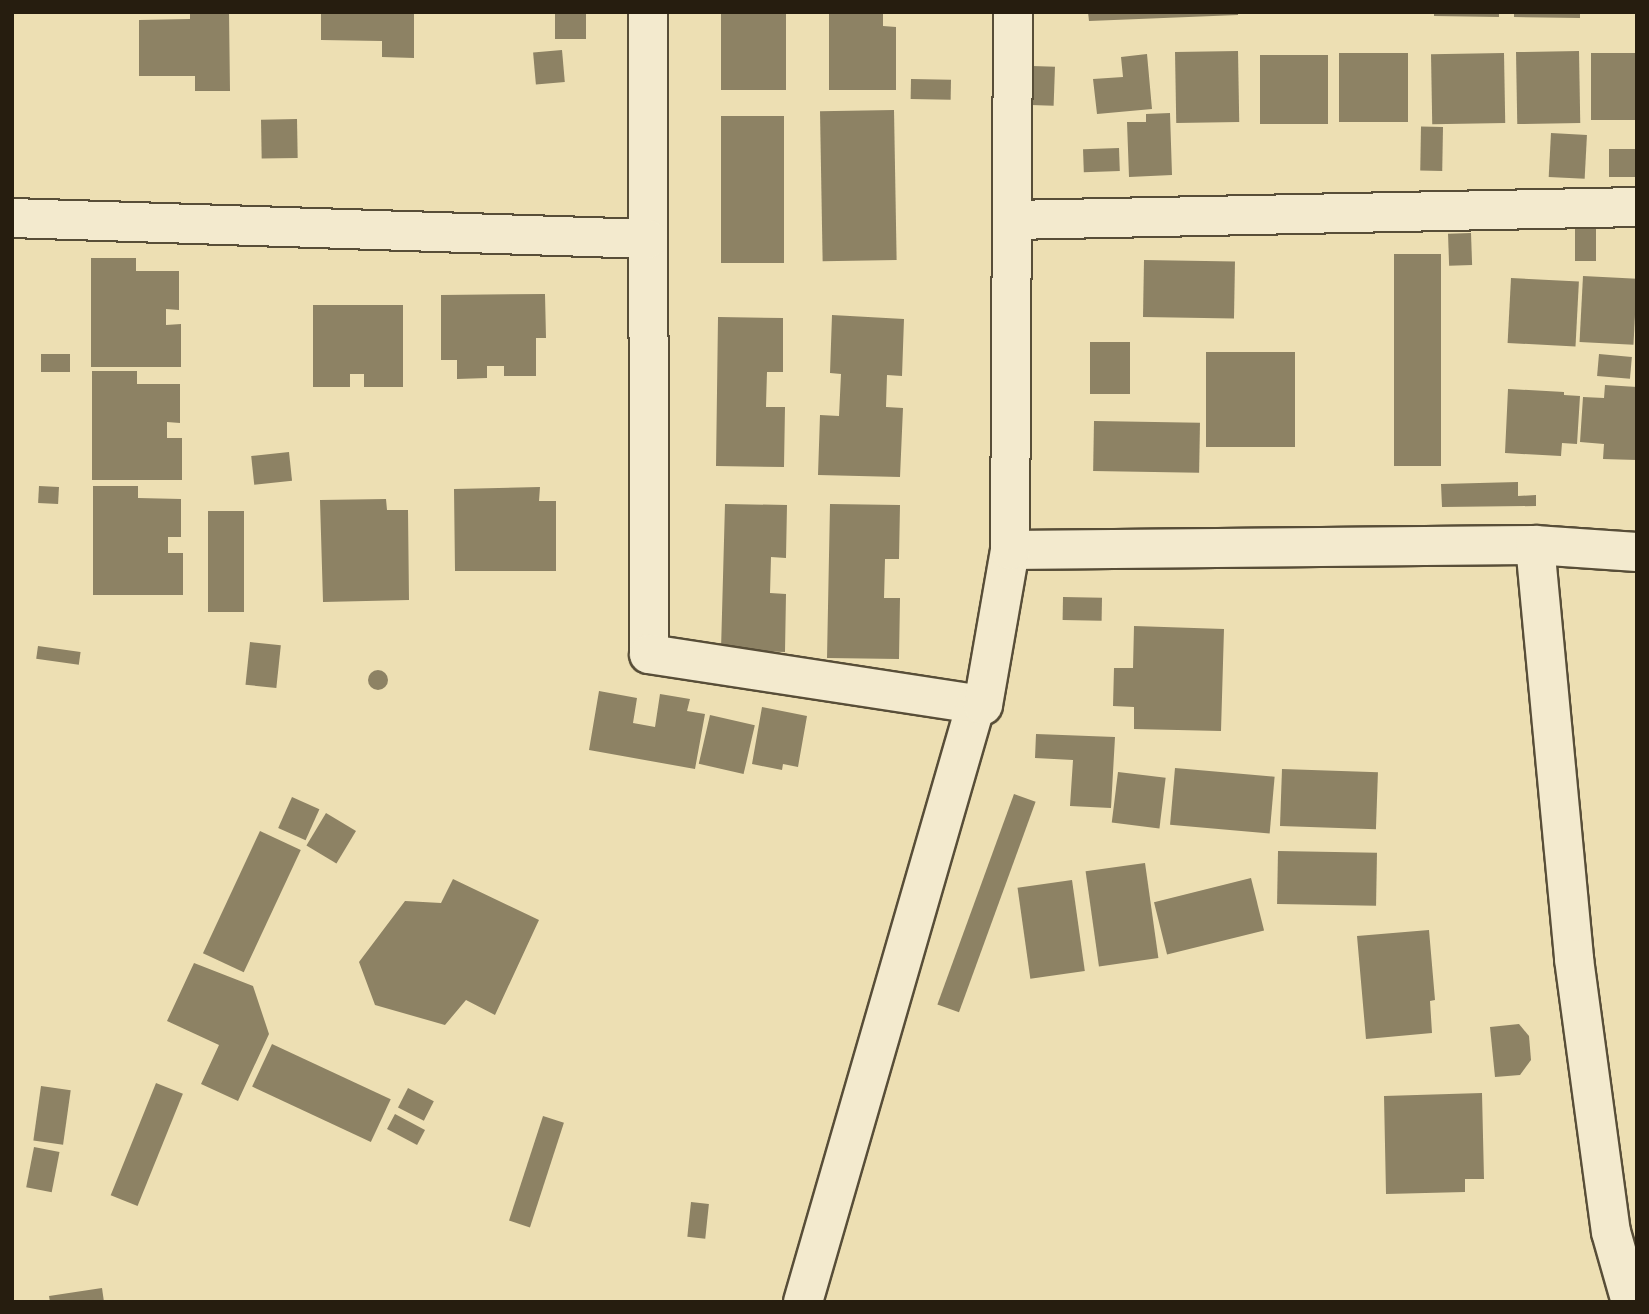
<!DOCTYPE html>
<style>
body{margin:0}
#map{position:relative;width:1649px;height:1314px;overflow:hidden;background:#eddfb3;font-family:"Libre Caslon Text",serif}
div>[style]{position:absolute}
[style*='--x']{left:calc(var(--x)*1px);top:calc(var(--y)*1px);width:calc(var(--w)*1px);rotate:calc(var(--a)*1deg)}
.building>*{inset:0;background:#8d8264;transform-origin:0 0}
.round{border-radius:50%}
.roads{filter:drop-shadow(2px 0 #584e38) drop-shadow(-2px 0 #584e38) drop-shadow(0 2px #584e38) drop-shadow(0 -2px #584e38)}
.street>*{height:38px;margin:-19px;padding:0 19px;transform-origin:19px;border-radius:19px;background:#f3eace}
span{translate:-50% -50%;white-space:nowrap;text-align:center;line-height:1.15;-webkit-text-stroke:7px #f3eace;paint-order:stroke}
.frame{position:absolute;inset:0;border:14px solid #261d0f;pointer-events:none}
</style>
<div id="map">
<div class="building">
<i style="clip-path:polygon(190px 12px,229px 12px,230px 91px,195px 91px,195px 76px,139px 76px,139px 20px,190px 19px)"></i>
<i style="clip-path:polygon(321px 12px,414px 12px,414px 58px,382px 57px,382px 41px,321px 40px)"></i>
<i style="left:555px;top:12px;width:31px;height:27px"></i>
<i style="left:721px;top:12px;width:65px;height:78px"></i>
<i style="clip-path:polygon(829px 12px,883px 12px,883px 26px,896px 27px,896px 90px,829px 90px)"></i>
<i style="clip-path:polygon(1088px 12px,1238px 12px,1238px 15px,1089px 21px)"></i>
<i style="clip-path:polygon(1434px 12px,1499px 12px,1499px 17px,1434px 16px)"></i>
<i style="clip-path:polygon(1514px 12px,1580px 12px,1580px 18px,1514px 17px)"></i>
<i style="left:562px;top:50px;width:32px;height:29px;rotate:85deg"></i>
<i style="left:1238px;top:51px;width:71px;height:63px;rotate:89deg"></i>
<i style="left:1579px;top:51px;width:72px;height:63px;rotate:89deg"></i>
<i style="left:1339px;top:53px;width:69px;height:69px"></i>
<i style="left:1504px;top:53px;width:70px;height:73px;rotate:89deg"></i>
<i style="left:1637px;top:53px;width:67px;height:46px;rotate:90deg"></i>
<i style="clip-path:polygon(1147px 54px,1152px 109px,1097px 114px,1093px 79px,1123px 77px,1121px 57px)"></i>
<i style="left:1260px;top:55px;width:68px;height:69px"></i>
<i style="left:1032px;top:66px;width:23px;height:39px;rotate:2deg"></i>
<i style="left:911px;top:79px;width:40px;height:20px;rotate:1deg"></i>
<i style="left:894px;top:110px;width:150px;height:74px;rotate:89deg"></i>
<i style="clip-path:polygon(1170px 113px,1172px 175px,1129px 177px,1127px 122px,1146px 122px,1146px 114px)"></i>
<i style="left:721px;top:116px;width:63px;height:147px"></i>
<i style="left:297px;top:119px;width:39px;height:36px;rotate:89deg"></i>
<i style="left:1443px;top:127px;width:44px;height:22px;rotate:91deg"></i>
<i style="left:1551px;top:133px;width:36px;height:44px;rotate:3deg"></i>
<i style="left:1119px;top:148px;width:23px;height:36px;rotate:88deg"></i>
<i style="left:1637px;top:149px;width:28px;height:28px;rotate:90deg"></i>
<i style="left:1596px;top:229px;width:32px;height:21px;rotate:90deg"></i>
<i style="left:1471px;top:233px;width:32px;height:23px;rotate:88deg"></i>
<i style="left:1394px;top:254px;width:47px;height:212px"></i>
<i style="clip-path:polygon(91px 258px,136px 258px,136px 271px,179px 271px,179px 310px,166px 309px,166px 325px,181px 324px,181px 367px,91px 367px)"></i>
<i style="left:1144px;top:260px;width:91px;height:57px;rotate:1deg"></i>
<i style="left:1583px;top:276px;width:54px;height:66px;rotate:3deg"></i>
<i style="left:1511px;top:278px;width:68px;height:65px;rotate:3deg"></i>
<i style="clip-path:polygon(545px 294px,546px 338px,536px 338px,536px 376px,504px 376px,504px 366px,487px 366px,487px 378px,457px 379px,457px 360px,441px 360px,441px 295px)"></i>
<i style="clip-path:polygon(313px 305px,403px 305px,403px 387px,364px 387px,364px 374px,350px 374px,350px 387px,313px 387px)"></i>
<i style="clip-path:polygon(832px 315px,904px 319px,902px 376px,887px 375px,886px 407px,903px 408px,900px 477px,818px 475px,820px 415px,839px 416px,841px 374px,830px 373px)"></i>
<i style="clip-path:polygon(718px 317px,783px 318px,783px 372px,767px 372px,766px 407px,785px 407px,784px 467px,716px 466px)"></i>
<i style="left:1090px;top:342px;width:40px;height:52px"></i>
<i style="left:1206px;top:352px;width:89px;height:95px"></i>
<i style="left:41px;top:354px;width:29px;height:18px"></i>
<i style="left:1599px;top:354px;width:33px;height:22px;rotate:5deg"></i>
<i style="clip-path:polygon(92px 371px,137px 371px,137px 384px,180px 384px,180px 423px,167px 422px,167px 438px,182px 438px,182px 480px,92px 480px)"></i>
<i style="clip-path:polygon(1605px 385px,1637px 387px,1637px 460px,1603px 459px,1604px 444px,1580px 442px,1583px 397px,1604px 398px)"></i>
<i style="clip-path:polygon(1508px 389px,1564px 392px,1564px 395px,1580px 396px,1577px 444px,1562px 443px,1561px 456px,1505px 453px)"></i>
<i style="left:1094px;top:421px;width:106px;height:50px;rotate:1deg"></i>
<i style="left:289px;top:452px;width:29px;height:38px;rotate:84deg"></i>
<i style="clip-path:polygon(1518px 482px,1518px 496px,1536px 495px,1536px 506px,1442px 507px,1441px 484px)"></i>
<i style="left:39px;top:486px;width:20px;height:17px;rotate:3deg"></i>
<i style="clip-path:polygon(93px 486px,138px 486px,138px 498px,181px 499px,181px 537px,168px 537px,168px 553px,183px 553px,183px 595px,93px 595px)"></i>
<i style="clip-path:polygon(540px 487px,539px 501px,556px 501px,556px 571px,455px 571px,454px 489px)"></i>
<i style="clip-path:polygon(386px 499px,387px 510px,408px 510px,409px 600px,323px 602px,320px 500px)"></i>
<i style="clip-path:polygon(725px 504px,787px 505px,786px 558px,771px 557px,770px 593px,786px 594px,785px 652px,721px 650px)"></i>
<i style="clip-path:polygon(830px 504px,900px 505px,899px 559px,885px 559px,884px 598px,900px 598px,899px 659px,827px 658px)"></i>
<i style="left:208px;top:511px;width:36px;height:101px"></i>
<i style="left:1063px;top:597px;width:39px;height:23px;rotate:1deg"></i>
<i style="clip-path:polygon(1134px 626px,1224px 629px,1221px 731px,1134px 729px,1134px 707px,1113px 706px,1114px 668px,1133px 668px)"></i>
<i style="left:250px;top:642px;width:31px;height:43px;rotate:6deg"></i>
<i style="left:38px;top:646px;width:43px;height:13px;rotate:8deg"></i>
<i class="round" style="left:368px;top:670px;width:20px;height:20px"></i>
<i style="clip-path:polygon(599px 691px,637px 698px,633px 723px,655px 727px,660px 694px,690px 699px,687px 711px,705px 714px,695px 769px,589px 750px)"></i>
<i style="clip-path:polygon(762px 707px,807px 716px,798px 767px,783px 764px,782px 770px,752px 764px)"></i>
<i style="left:710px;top:715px;width:46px;height:50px;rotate:13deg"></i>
<i style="clip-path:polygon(1036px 734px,1115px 737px,1111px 808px,1070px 806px,1073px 760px,1035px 758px)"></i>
<i style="left:1175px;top:768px;width:100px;height:57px;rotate:5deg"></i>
<i style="left:1282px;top:769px;width:96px;height:57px;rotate:2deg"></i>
<i style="left:1118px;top:772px;width:48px;height:51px;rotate:7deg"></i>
<i style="left:1014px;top:794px;width:23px;height:224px;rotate:20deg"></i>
<i style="left:292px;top:797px;width:30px;height:34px;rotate:24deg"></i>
<i style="left:326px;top:813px;width:35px;height:38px;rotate:31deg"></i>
<i style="left:260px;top:831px;width:45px;height:135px;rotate:25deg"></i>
<i style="left:1278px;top:851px;width:99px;height:53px;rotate:1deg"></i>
<i style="left:1145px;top:863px;width:96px;height:60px;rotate:82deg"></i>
<i style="left:1251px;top:878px;width:54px;height:100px;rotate:76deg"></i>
<i style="clip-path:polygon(453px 879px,539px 920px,495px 1015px,466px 1000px,445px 1025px,375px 1005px,359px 962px,405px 901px,441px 903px)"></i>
<i style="left:1072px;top:880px;width:92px;height:55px;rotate:82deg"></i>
<i style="clip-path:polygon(1429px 930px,1435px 1000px,1430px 1001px,1432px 1033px,1366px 1039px,1357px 936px)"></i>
<i style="clip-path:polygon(194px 963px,253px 986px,269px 1034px,238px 1101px,201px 1084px,219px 1045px,167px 1021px)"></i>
<i style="clip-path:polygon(1519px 1024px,1529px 1036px,1531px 1060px,1520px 1075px,1495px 1077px,1490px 1027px)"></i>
<i style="left:272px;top:1044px;width:131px;height:47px;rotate:25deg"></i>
<i style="left:156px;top:1083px;width:29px;height:121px;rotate:22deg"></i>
<i style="left:41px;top:1086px;width:30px;height:55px;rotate:8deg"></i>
<i style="left:408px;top:1088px;width:29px;height:22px;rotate:27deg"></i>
<i style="clip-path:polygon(1482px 1093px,1484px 1179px,1465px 1179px,1465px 1192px,1386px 1194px,1384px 1096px)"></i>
<i style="left:395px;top:1114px;width:34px;height:17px;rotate:28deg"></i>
<i style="left:543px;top:1116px;width:22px;height:110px;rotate:18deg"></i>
<i style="left:34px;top:1147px;width:26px;height:41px;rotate:11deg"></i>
<i style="left:691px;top:1202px;width:18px;height:35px;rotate:6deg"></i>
<i style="clip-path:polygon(102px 1288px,104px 1302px,50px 1302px,49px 1296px)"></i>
</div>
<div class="roads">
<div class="street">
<i style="--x:648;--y:12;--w:642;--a:89.91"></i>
<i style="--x:649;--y:654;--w:331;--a:8.7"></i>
<i style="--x:12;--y:218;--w:636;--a:1.89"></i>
<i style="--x:1012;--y:220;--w:625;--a:-1.19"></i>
<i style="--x:1535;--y:545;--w:416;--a:84.6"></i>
<i style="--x:1574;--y:959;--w:275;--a:82.3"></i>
<i style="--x:1611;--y:1232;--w:73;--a:74.1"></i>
<i style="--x:1010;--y:550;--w:525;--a:-0.55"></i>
<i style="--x:1535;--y:545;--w:102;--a:3.9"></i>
<i style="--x:803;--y:1302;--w:623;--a:-73.86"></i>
<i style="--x:976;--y:704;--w:7;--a:8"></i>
<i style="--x:983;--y:705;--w:157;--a:-80.1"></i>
<i style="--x:1010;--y:550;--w:538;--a:-89.68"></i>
</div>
</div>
<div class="frame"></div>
</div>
